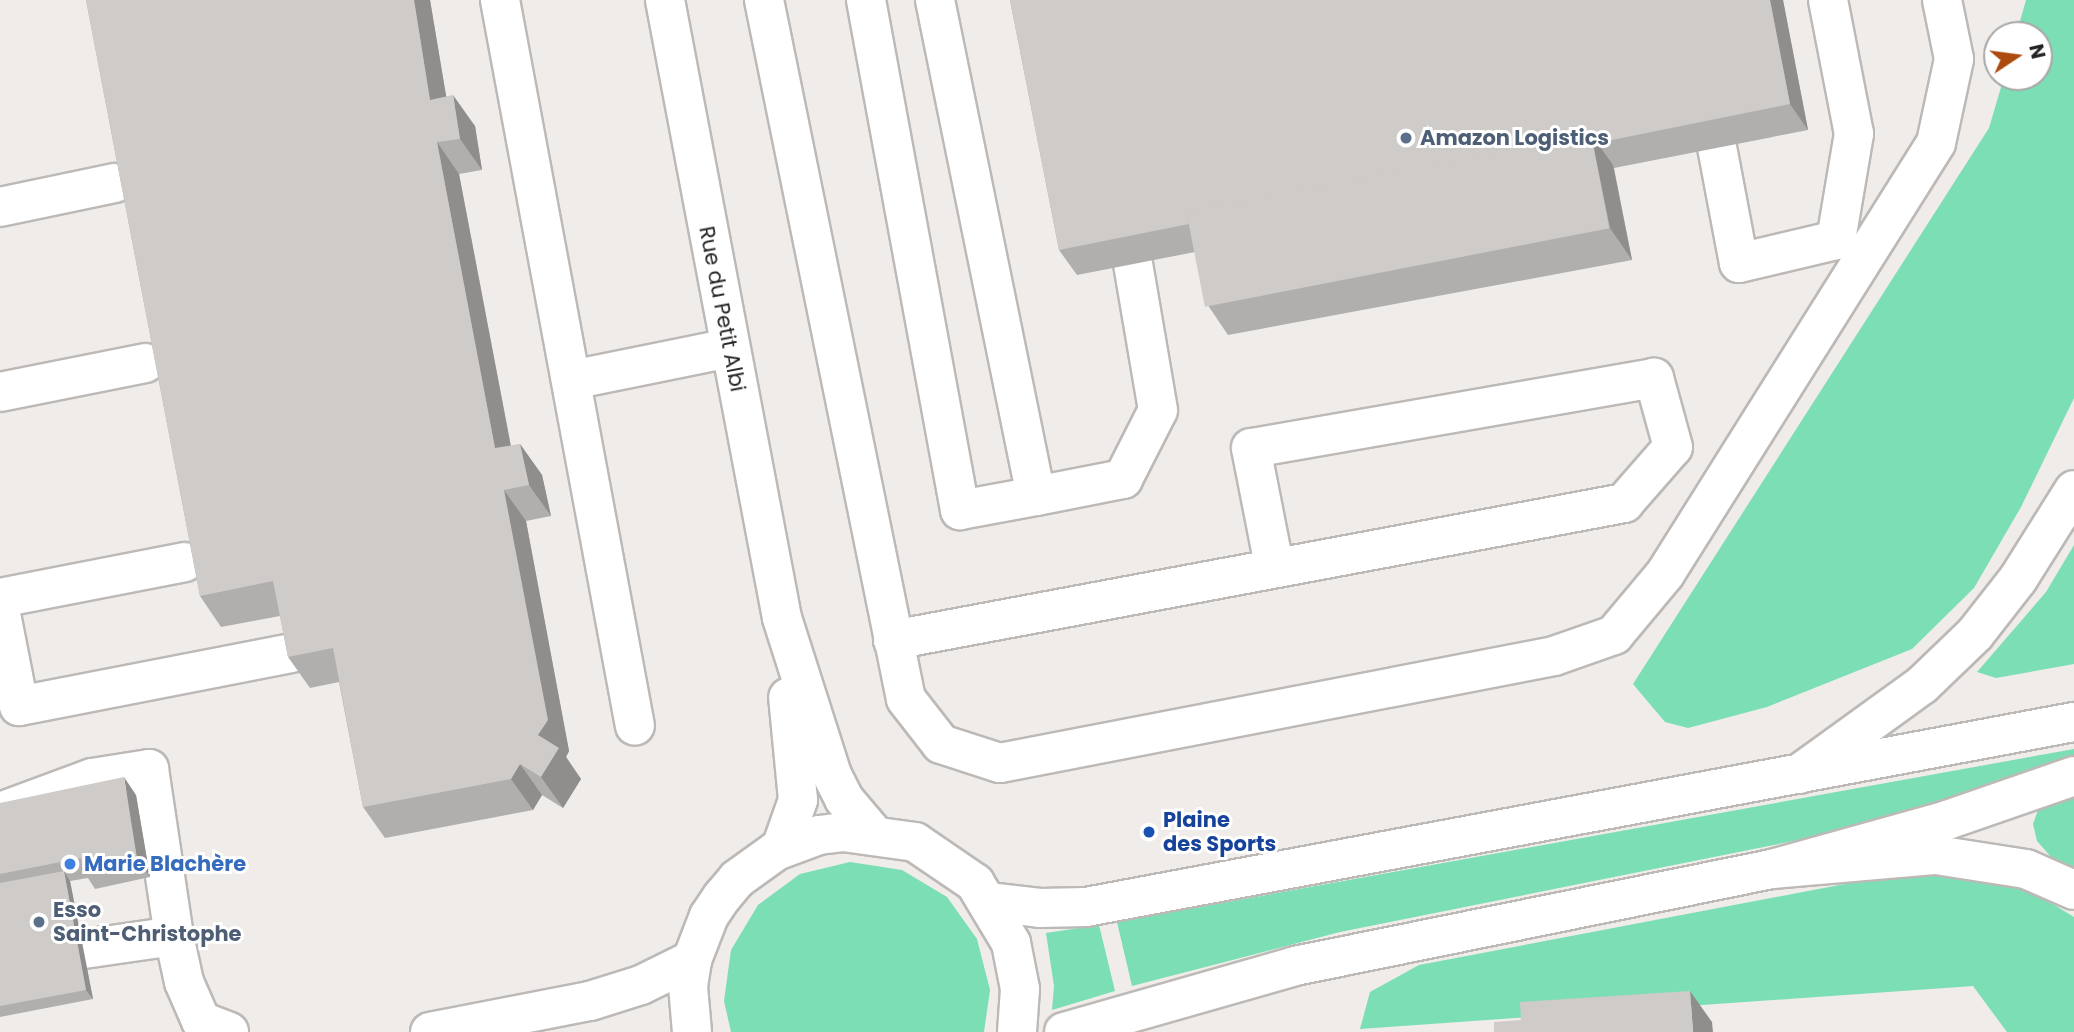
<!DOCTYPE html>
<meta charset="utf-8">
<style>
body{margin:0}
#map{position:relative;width:2074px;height:1032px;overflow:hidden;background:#efecea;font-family:Poppins,sans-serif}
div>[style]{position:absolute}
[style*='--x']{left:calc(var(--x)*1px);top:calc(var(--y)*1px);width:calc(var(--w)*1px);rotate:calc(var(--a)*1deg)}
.green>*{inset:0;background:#7bdeb4}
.roads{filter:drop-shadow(2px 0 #bcb9b7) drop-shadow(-2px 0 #bcb9b7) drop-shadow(0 2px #bcb9b7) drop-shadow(0 -2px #bcb9b7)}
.minor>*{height:38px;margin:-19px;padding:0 19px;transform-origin:19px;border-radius:19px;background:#fff}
.major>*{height:38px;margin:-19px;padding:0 19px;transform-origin:19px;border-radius:19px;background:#fff}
.highway>*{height:38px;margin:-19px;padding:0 19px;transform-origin:19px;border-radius:19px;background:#fff}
.wall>*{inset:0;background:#b1afad}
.shaded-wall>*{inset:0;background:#908e8d}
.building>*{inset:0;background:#cecbc9;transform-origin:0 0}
.dots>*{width:19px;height:19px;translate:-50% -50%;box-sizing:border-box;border:4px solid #fff;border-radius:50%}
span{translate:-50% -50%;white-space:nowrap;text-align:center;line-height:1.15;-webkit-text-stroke:6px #fff;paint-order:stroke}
.service-label{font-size:21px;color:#4e5e75;font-weight:700}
.left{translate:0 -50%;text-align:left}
.street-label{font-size:21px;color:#242323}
.transit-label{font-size:21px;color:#164399;font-weight:700}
.shop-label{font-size:21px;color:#366cbe;font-weight:700}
.north{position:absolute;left:1983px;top:21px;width:70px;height:70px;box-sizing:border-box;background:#fff;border:2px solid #a7a7a7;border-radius:50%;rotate:77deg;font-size:19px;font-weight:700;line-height:28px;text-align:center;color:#242323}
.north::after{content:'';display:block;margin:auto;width:24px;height:32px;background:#ad4a0f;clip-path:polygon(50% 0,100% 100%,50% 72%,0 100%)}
</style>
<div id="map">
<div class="green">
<i style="clip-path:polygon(2026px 0,2074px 0,2074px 398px,2021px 507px,1974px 588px,1912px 649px,1767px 707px,1688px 728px,1665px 722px,1633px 684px,1989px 128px,2004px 77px,2039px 77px,2039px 35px,2016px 35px)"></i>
<i style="clip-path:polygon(2074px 545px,2074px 664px,1996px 678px,1977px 672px,2046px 592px)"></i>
<i style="clip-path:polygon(2074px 749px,2074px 760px,1919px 812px,1853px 829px,1340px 932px,1132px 986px,1117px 922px)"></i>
<i style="clip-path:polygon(2074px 794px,2074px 872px,2051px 857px,2037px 841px,2033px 824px,2038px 810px)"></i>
<i style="clip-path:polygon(850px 862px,902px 870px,947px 897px,977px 939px,990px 990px,984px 1032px,731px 1032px,724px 1001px,731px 950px,758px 905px,800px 874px)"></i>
<i style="clip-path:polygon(1971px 873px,2038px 895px,2074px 917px,2074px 1032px,2007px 1032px,1973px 986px,1360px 1029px,1370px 992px,1419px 965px,1892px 875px)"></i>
<i style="clip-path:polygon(1099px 925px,1115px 991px,1052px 1010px,1054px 986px,1046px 933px)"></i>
</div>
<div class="roads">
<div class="minor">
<i style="--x:500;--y:0;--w:738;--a:79.47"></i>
<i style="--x:665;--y:0;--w:629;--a:79.28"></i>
<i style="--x:782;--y:618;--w:165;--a:72.3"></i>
<i style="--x:832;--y:775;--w:27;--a:63"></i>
<i style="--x:844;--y:799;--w:43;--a:49.7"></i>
<i style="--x:764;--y:0;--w:713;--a:78.52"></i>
<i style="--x:906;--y:699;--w:57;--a:52.1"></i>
<i style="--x:941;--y:744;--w:62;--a:17.9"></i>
<i style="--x:1000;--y:763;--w:564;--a:-10.93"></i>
<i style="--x:1554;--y:656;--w:64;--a:-19.3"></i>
<i style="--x:1614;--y:635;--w:80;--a:-50.1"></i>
<i style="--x:1665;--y:574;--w:509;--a:-57.84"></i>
<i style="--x:1936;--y:143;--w:86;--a:-77.9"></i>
<i style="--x:1954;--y:59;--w:60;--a:-101.5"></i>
<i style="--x:866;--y:0;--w:519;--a:79.56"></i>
<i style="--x:960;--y:510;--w:77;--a:-10.4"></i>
<i style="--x:935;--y:0;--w:506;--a:78.49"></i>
<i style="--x:1036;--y:496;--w:89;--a:-11.1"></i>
<i style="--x:1123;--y:479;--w:77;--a:-63.1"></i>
<i style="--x:1158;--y:410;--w:148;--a:-99.7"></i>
<i style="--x:1717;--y:147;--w:118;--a:79.3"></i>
<i style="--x:1739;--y:263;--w:100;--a:-13.3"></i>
<i style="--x:1836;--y:240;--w:108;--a:-80.4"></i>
<i style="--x:1854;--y:134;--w:136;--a:-101"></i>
<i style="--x:0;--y:207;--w:117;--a:-11.8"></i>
<i style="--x:571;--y:380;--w:161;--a:-11.4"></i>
<i style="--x:0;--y:392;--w:148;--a:-11.3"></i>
<i style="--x:0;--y:598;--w:188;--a:-11"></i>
<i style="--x:0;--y:609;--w:99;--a:78.9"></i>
<i style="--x:19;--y:706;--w:277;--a:-11"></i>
<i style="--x:893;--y:640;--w:744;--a:-10.61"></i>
<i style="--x:1624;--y:503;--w:74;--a:-48.8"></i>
<i style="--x:1673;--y:447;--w:72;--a:-105.4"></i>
<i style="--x:1654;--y:378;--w:409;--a:170.1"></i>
<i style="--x:1251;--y:448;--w:119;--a:78.9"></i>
<i style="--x:0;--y:812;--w:98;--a:-20.3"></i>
<i style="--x:92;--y:778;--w:58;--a:-9"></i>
<i style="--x:149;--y:769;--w:169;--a:81.5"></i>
<i style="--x:781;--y:848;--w:51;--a:-70.5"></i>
<i style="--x:798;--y:800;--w:103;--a:-95.5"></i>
<i style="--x:84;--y:949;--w:91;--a:-8.2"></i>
<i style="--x:174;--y:936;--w:47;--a:77.7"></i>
<i style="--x:184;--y:982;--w:43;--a:66.4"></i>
<i style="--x:201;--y:1021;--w:30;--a:21"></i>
</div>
<div class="major">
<i style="--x:990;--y:902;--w:50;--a:6.8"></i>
<i style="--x:1040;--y:908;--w:46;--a:-1.2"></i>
<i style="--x:1086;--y:907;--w:1005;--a:-10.61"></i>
<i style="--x:430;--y:1032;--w:163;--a:-11"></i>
<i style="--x:590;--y:1001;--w:53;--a:-17.4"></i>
<i style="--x:641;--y:985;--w:57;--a:-26.1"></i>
<i style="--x:692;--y:1032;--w:46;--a:-95"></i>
<i style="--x:688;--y:986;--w:26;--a:-81"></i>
<i style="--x:692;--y:960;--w:47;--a:-68.9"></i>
<i style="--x:709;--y:916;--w:23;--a:-56"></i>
<i style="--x:722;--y:897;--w:23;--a:-50"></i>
<i style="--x:737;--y:879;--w:48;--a:-35.7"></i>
<i style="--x:776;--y:851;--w:46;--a:-20.4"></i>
<i style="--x:819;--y:835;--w:24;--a:-7"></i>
<i style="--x:843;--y:832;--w:73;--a:7.9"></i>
<i style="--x:915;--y:842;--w:73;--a:34.3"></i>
<i style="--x:975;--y:883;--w:70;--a:59"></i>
<i style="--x:1011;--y:943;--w:47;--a:78.9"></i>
<i style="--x:1020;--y:989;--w:43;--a:94"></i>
<i style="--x:1064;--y:1032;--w:240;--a:-15.9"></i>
<i style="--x:1295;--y:966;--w:487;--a:-11.5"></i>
<i style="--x:1772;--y:869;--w:182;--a:-15.6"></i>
<i style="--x:1947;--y:820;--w:134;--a:-19.1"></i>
</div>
<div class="highway">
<i style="--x:1799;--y:774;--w:152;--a:-35.9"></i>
<i style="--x:1922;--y:685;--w:74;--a:-43.9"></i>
<i style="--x:1975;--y:634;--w:70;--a:-52"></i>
<i style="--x:2018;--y:579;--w:105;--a:-57.8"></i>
<i style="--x:1772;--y:869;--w:165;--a:-4.9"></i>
<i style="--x:1936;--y:855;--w:91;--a:8.8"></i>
<i style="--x:2026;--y:869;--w:52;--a:23.6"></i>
</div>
</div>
<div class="wall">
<i style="clip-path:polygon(86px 0,430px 0,446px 96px,475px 126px,482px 170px,459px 174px,511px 446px,520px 444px,542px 475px,551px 516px,526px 521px,569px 751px,566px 757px,581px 779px,563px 808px,542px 795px,533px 810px,385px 838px,363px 807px,339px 682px,310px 688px,288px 657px,280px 616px,221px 627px,200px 596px)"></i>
<i style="clip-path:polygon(1010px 0,1783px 0,1808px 130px,1614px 168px,1632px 260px,1228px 335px,1207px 304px,1195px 252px,1077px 275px,1059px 250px)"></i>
<i style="clip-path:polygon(136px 795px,150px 877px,95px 889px,88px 878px,70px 881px,93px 999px,0 1017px,0 803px)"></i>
</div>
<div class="shaded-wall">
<i style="clip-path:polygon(414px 0,430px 0,452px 131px,430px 100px)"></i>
<i style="clip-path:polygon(1770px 0,1783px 0,1808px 130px,1790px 104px)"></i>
<i style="clip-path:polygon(453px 95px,475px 126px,482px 170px,460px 139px)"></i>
<i style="clip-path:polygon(1591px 134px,1613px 165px,1632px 260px,1610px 228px)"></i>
<i style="clip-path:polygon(437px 142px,459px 174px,517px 479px,495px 448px)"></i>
<i style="clip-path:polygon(520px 444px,542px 475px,551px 516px,529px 485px)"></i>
<i style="clip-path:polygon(504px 490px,526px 521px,569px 751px,566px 757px,581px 779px,563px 808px,541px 777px,538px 735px)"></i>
<i style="clip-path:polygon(520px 764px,542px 795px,533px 810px,511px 779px)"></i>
<i style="clip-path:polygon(124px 777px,136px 795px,150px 877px,137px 859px)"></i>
<i style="clip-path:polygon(64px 871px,70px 881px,93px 999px,86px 990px)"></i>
<i style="clip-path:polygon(1690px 991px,1712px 1022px,1713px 1032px,1693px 1032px)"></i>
</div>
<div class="building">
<i style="clip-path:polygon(86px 0,414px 0,430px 100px,453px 95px,460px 139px,437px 142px,495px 448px,520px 444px,529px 485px,504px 490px,548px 720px,538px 735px,559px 748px,541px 777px,520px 764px,511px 779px,363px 807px,333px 648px,288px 657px,273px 581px,200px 596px)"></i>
<i style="clip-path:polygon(1010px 0,1770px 0,1790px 104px,1597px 143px,1591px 134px,1187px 216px,1189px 224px,1059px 250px)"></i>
<i style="left:1591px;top:134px;width:96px;height:412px;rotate:79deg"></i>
<i style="clip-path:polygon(124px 777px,137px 859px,83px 870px,81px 858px,0 874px,0 803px)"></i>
<i style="clip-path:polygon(64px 871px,86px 990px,0 1006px,0 883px)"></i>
<i style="clip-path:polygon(1690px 991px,1693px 1032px,1494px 1032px,1494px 1022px,1521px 1020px,1520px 1002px)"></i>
</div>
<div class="dots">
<i style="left:1406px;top:138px;background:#5c6f8a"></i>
<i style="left:1149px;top:832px;background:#1a4fb4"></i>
<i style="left:70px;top:864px;background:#3f7fe0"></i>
<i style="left:39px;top:922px;background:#5c6f8a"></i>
</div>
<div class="service-label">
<span class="left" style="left:1420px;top:138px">Amazon Logistics</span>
<span class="left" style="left:53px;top:922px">Esso<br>Saint-Christophe</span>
</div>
<div class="street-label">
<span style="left:722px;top:309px;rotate:79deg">Rue du Petit Albi</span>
</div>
<div class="transit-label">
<span class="left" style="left:1163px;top:832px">Plaine<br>des Sports</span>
</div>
<div class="shop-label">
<span class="left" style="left:84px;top:864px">Marie Blachère</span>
</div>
<div class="north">N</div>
</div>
